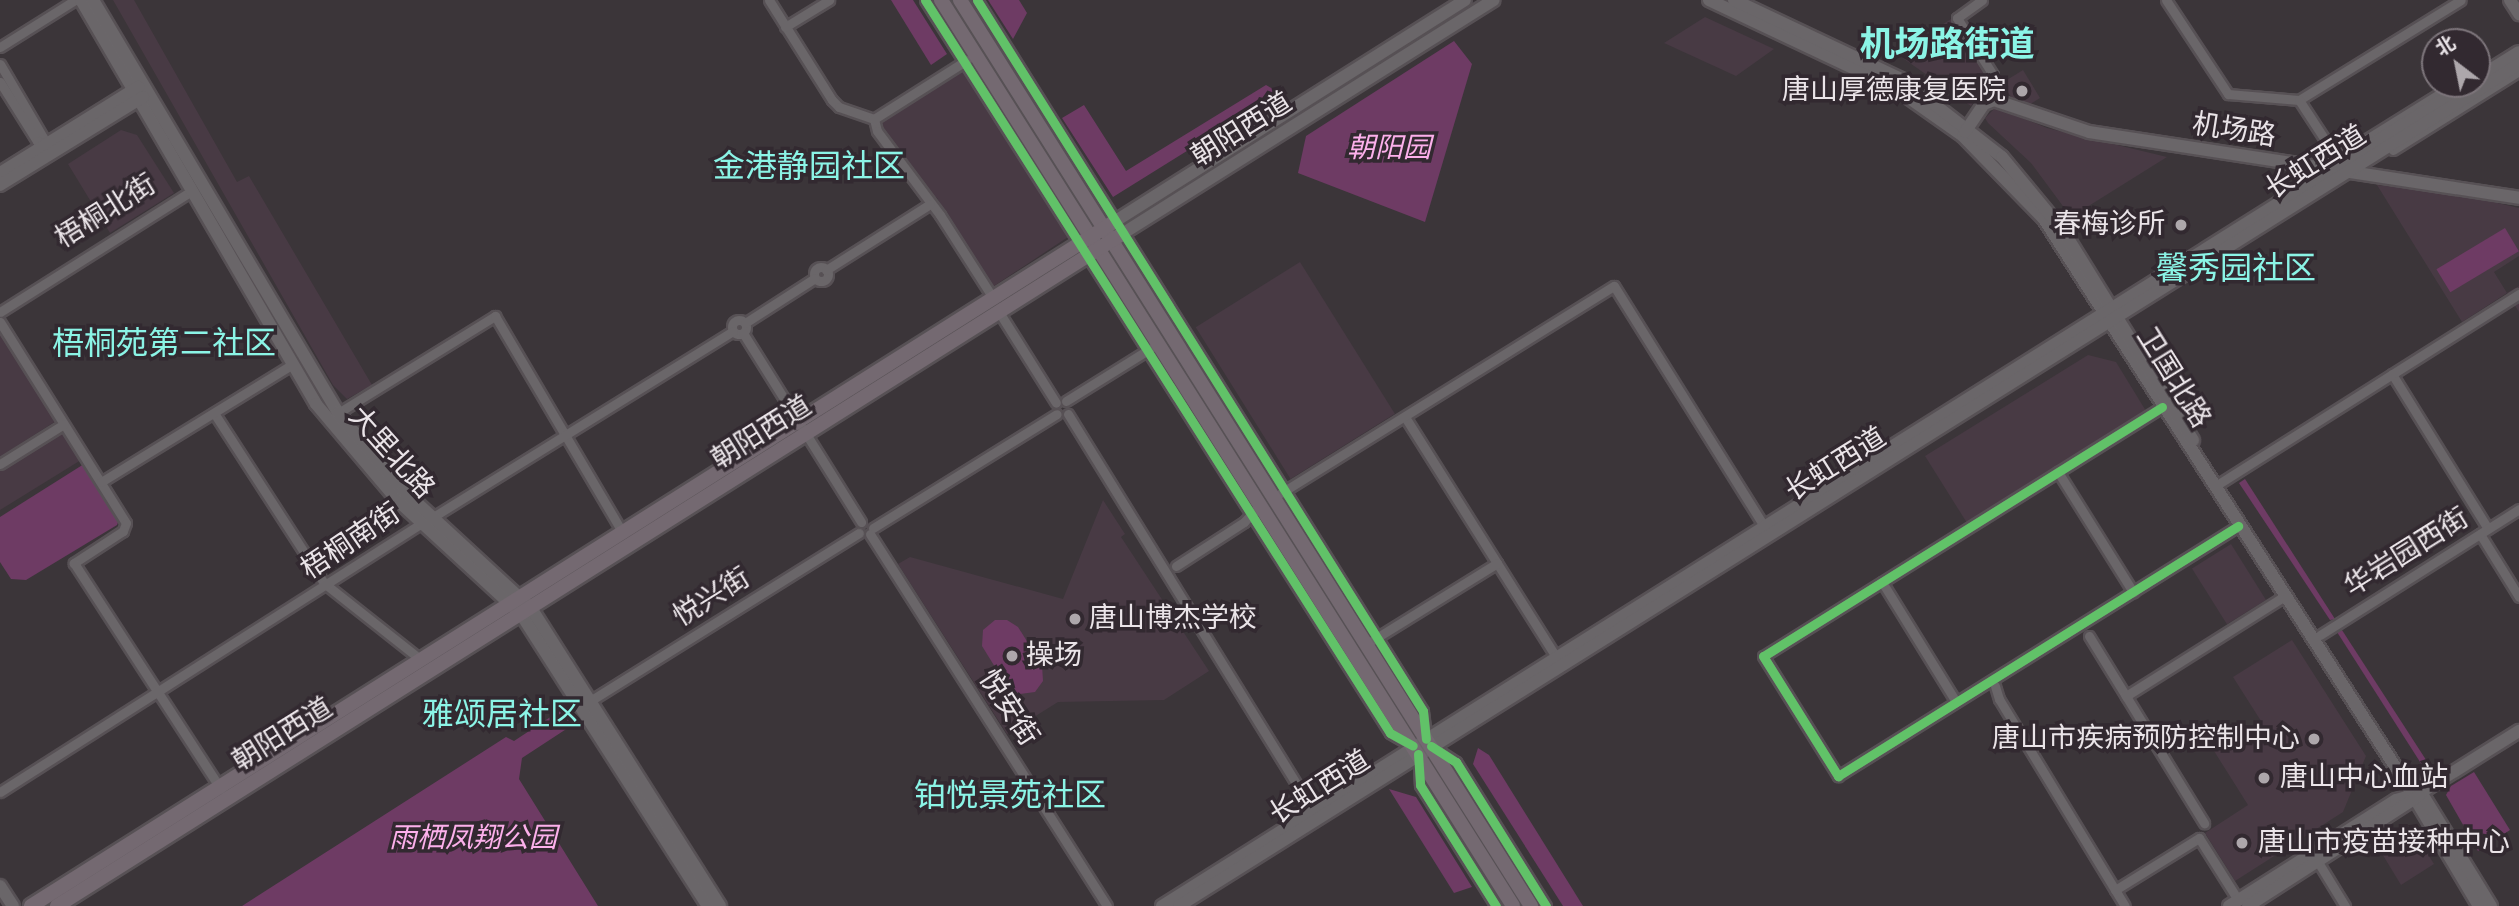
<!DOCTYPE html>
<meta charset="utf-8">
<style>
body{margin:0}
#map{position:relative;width:2519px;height:906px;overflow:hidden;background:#3b3539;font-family:Spectral,"Noto Sans SC",serif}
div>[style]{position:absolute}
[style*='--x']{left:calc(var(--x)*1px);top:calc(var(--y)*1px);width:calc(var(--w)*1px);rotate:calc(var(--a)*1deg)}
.built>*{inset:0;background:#483a44;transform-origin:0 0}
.green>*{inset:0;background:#6e3b64;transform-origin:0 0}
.roads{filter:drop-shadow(2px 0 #575155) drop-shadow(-2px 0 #575155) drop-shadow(0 2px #575155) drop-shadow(0 -2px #575155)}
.street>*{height:9px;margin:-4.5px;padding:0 4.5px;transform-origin:4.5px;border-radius:4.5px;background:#6a6669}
.street>.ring{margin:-4.5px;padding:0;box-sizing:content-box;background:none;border:9px solid #6a6669;border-radius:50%}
.secondary>*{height:12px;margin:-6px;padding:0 6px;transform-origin:6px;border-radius:6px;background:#6a6669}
.primary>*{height:14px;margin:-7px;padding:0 7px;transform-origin:7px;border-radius:7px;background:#746971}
.cycleway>*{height:9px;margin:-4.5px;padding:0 4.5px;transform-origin:4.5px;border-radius:4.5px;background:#61c268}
.dots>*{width:19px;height:19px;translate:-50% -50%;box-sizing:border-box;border:4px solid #322930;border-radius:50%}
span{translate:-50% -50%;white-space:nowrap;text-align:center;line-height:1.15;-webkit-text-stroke:7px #322930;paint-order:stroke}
.poi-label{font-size:28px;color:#eae4e8}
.right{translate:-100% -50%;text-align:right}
.left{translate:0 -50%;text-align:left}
.street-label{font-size:28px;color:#eae4e8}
.park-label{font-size:28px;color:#fcb0eb;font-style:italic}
.quarter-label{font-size:32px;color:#8bf4e6}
.district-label{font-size:35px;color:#8bf4e6;font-weight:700}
.north{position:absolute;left:2421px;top:28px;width:70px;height:70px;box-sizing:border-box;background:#322930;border:2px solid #7c747a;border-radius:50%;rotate:328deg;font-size:19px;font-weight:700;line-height:28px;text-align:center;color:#eae4e8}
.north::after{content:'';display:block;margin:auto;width:24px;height:32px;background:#ada7ab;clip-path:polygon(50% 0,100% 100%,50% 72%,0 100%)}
</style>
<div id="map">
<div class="built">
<i style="clip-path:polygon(113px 0,134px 0,237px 182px,249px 176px,372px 385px,347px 399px,333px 385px)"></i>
<i style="clip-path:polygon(1705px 17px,1774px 49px,1736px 76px,1664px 43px)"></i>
<i style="clip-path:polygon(1951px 19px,1988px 77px,1971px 106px,1897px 54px)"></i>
<i style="clip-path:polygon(962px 68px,1068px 237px,994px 286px,989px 285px,937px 198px,926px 192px,880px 128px,883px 118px)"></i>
<i style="clip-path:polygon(2023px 70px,2040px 98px,2024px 108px,2017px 106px,2002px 83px)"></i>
<i style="clip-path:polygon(1996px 107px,2047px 128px,2167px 157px,2071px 217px,2031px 163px,1988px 123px,1985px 118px)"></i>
<i style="clip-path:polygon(121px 130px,137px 135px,174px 193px,110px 233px,68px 164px)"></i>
<i style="clip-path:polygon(2377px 185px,2455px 193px,2519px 208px,2519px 256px,2494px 272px,2507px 293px,2519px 286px,2519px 312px,2507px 293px,2462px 322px)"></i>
<i style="left:1300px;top:262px;width:179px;height:123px;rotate:58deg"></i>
<i style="clip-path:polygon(0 333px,56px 421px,0 457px)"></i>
<i style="clip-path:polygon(2088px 355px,2116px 362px,2146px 411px,1967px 523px,1925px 456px)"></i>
<i style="clip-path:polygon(63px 431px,81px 460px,0 510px,0 470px)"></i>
<i style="clip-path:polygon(1103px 500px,1125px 534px,1121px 537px,1209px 671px,1164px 700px,1058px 702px,1007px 734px,898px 564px,910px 557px,1063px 599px)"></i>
<i style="left:2231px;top:544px;width:66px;height:46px;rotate:58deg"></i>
<i style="clip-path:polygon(2292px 640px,2366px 756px,2343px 812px,2235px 881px,2205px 833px,2248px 805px,2214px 751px,2261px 721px,2233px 677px)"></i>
<i style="clip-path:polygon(2415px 834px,2434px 864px,2401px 885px,2378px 847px,2398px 835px)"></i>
</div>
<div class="green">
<i style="clip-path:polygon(891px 0,913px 0,947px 54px,931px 65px)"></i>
<i style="clip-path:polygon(988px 0,1019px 0,1027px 13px,1013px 39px)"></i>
<i style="clip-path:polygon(1454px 41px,1472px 64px,1425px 222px,1298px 173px,1306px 136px)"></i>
<i style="clip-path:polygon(1266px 85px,1280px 93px,1113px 197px,1062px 118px,1084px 105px,1126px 171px)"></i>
<i style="left:2505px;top:228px;width:27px;height:80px;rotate:59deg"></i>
<i style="clip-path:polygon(84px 464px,119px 520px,117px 525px,26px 580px,11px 579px,0 562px,0 517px)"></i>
<i style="clip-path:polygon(2245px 479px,2335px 619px,2330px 620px,2239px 483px)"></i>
<i style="clip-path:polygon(995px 620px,1007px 620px,1018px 627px,1042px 665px,1043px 681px,1035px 692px,1020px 694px,1008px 688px,982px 646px,983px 630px)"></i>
<i style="clip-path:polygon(2340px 627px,2430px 766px,2422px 765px,2337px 632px)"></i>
<i style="clip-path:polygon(564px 708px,574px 724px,522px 758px,519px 779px,598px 906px,242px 906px,506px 737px,514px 741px)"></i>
<i style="clip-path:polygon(1478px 748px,1489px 755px,1583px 906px,1563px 906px,1473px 764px)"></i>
<i style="clip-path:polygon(2474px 772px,2510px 830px,2478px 851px,2446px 795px,2451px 786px)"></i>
<i style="clip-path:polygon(1389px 789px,1416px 797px,1472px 887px,1454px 893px)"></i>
</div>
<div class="roads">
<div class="street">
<i style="--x:769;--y:0;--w:118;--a:57.8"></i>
<i style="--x:832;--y:100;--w:10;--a:45"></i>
<i style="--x:839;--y:107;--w:37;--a:19"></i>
<i style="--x:874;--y:119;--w:12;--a:76"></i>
<i style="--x:877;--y:131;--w:105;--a:53.1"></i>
<i style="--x:940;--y:215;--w:98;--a:57.4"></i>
<i style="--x:925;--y:0;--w:868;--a:57.61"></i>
<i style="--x:1390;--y:733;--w:22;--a:30"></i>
<i style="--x:977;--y:0;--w:839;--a:57.9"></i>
<i style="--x:1423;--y:711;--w:23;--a:83"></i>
<i style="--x:1982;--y:0;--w:31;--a:144"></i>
<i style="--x:1957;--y:18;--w:67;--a:57.7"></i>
<i style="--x:1993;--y:75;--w:30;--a:107"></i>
<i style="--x:2166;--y:0;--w:113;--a:56.6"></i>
<i style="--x:2228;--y:94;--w:71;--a:4.8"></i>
<i style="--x:2299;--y:100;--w:190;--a:-31.7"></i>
<i style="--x:785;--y:27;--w:52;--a:-31.5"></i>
<i style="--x:0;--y:47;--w:89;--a:-32.1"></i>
<i style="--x:0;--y:64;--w:93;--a:59.6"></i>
<i style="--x:0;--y:82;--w:70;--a:57.9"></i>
<i style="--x:37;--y:141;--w:10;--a:17"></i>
<i style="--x:2299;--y:100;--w:69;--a:56.8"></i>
<i style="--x:874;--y:119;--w:110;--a:-32.4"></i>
<i style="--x:2393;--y:150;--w:149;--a:-32.1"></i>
<i style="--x:2320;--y:168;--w:159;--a:-31.9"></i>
<i class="ring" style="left:814px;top:267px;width:5px;height:5px"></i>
<i style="--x:826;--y:270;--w:123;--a:-32.4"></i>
<i style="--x:0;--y:312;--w:225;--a:-32.3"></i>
<i style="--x:999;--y:312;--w:107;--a:57.9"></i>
<i class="ring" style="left:732px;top:320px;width:5px;height:5px"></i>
<i style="--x:0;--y:322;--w:237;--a:57.9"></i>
<i style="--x:126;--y:523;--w:9;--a:111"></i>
<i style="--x:123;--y:531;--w:59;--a:146.9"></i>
<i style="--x:74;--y:563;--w:270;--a:57"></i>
<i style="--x:745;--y:323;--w:83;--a:-32.7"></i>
<i style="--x:743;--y:333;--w:223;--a:58"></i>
<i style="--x:2392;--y:374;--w:182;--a:58.2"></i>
<i style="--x:1066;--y:401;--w:100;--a:-31.9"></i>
<i style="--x:2162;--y:407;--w:470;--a:148"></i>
<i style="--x:1763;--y:656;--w:142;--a:58"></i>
<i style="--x:1838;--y:776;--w:472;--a:-32"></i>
<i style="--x:214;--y:413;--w:202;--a:57.1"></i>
<i style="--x:324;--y:583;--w:124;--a:38.4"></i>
<i style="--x:338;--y:413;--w:185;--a:-31.7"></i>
<i style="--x:495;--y:316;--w:251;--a:59.5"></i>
<i style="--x:1068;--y:414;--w:464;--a:58.3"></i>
<i style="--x:1405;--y:417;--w:284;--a:57.8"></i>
<i style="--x:0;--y:464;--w:75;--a:-32"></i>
<i style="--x:2058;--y:472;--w:142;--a:58"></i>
<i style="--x:101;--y:482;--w:225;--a:-31.6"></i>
<i style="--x:2220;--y:483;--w:354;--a:-32.3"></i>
<i style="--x:1281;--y:493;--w:392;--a:-31.9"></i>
<i style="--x:1614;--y:286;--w:287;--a:58"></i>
<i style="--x:433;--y:517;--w:353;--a:-31.8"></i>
<i style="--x:873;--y:528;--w:216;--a:-31.8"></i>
<i style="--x:870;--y:534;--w:441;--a:57.5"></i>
<i style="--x:2480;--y:534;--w:74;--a:58.2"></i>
<i style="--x:1176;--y:566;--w:81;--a:-32.9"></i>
<i style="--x:1244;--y:522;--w:25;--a:-47"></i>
<i style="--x:1882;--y:582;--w:141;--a:58.3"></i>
<i style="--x:2320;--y:635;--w:236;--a:-32.3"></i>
<i style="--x:2089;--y:636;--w:220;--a:58.4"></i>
<i style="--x:1373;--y:640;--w:146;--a:-31.8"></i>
<i style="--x:1995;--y:686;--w:14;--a:73"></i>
<i style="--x:1999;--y:699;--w:242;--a:58.7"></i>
<i style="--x:2126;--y:696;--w:188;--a:-32.2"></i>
<i style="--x:590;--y:701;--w:317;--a:-32"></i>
<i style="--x:1436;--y:749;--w:24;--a:33"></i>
<i style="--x:1456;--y:762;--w:170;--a:58"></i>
<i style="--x:1419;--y:760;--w:25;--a:88"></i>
<i style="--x:1420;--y:785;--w:143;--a:57.9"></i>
<i style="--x:0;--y:792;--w:500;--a:-32.52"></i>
<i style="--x:2318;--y:862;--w:52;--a:58.5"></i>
<i style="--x:2115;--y:890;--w:99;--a:-31.8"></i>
<i style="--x:2199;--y:838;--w:73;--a:57.8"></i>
</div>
<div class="secondary">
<i style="--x:81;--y:0;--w:467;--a:59.8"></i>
<i style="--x:316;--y:404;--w:126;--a:49.8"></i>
<i style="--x:397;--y:500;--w:168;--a:42.6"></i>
<i style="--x:521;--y:614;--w:347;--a:57.4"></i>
<i style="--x:93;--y:0;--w:480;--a:59.3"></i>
<i style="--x:338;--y:413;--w:102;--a:49.8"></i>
<i style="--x:404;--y:491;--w:173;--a:42.7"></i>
<i style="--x:531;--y:608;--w:353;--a:57.6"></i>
<i style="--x:1709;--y:0;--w:206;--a:25.3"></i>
<i style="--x:1895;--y:88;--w:83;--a:35.2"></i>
<i style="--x:1963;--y:136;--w:116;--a:45.7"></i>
<i style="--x:2044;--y:219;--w:669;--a:57.33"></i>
<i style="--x:2405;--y:782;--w:144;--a:59.2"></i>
<i style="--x:1734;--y:0;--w:187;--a:25.3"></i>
<i style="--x:1903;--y:80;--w:125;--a:37.9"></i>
<i style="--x:2002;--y:157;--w:97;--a:50.4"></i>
<i style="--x:2064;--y:232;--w:245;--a:58.2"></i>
<i style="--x:2510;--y:0;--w:17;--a:57"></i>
<i style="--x:2477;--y:78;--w:49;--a:-31.8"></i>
<i style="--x:1965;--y:132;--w:34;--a:-56"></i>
<i style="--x:1984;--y:104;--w:11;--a:-22"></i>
<i style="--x:1994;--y:100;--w:100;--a:18.6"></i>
<i style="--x:2089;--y:132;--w:435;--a:8.7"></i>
<i style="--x:0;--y:173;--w:163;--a:-31.9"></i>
<i style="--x:0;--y:185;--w:168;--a:-31.6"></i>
<i style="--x:1114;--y:222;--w:415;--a:-32.3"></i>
<i style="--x:1122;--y:234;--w:439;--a:-32.2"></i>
<i style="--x:2414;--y:781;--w:147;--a:58.4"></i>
<i style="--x:0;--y:886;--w:24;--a:57"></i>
<i style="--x:1162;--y:906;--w:1543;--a:-32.19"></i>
<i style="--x:1179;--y:906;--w:1583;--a:-32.14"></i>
<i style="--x:2229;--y:906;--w:198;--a:-32.4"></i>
<i style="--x:2396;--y:800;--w:25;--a:-16"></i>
<i style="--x:2420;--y:793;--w:117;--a:-32.1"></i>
<i style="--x:2248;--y:906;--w:203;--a:-32.8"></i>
</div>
<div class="primary">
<i style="--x:941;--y:0;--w:1071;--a:57.73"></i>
<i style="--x:960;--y:0;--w:1071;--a:57.78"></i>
<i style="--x:31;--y:906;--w:1281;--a:-32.28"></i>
<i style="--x:57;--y:906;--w:1259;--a:-32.25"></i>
</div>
</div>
<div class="cycleway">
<i style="--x:925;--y:0;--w:868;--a:57.61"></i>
<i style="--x:1390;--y:733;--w:26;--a:29"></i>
<i style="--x:977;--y:0;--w:839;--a:57.9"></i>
<i style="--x:1423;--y:711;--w:28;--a:84"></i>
<i style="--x:2162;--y:407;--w:470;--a:148"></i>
<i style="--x:1763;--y:656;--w:142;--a:58"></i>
<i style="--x:1838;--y:776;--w:472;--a:-32"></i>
<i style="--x:1431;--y:746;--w:30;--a:33"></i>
<i style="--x:1456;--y:762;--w:170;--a:58"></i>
<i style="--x:1418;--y:754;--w:31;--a:86"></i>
<i style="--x:1420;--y:785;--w:143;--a:57.9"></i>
</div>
<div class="dots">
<i style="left:2022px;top:91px;background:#ada7ab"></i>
<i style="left:2181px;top:225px;background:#ada7ab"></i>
<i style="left:1075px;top:619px;background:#ada7ab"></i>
<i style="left:1012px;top:656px;background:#ada7ab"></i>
<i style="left:2314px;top:739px;background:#ada7ab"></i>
<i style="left:2264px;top:778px;background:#ada7ab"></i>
<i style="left:2242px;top:843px;background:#ada7ab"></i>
</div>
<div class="poi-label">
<span class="right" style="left:2006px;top:91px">唐山厚德康复医院</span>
<span class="right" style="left:2165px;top:225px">春梅诊所</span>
<span class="left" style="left:1089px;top:619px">唐山博杰学校</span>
<span class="left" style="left:1026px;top:656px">操场</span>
<span class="right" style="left:2300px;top:739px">唐山市疾病预防控制中心</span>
<span class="left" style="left:2280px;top:778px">唐山中心血站</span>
<span class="left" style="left:2258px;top:843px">唐山市疫苗接种中心</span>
</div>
<div class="street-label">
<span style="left:1242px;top:130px;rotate:-32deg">朝阳西道</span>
<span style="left:2234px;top:131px;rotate:9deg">机场路</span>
<span style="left:2316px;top:163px;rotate:-32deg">长虹西道</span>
<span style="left:106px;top:212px;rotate:-32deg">梧桐北街</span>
<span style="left:2173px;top:378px;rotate:58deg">卫国北路</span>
<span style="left:762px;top:433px;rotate:-32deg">朝阳西道</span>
<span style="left:391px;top:453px;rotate:48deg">大里北路</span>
<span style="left:1836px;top:465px;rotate:-32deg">长虹西道</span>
<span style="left:351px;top:542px;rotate:-34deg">梧桐南街</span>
<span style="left:2407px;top:553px;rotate:-32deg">华岩园西街</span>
<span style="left:712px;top:598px;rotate:-32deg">悦兴街</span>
<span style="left:1008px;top:708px;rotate:57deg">悦安街</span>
<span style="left:283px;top:735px;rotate:-32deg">朝阳西道</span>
<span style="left:1320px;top:788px;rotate:-32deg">长虹西道</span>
</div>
<div class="park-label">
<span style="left:1389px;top:149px">朝阳园</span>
<span style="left:473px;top:839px">雨栖凤翔公园</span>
</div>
<div class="quarter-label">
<span style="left:809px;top:168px">金港静园社区</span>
<span style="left:2236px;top:270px">馨秀园社区</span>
<span style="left:164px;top:345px">梧桐苑第二社区</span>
<span style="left:502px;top:716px">雅颂居社区</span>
<span style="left:1010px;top:797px">铂悦景苑社区</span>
</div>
<div class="district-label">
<span style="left:1947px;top:46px">机场路街道</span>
</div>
<div class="north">北</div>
</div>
